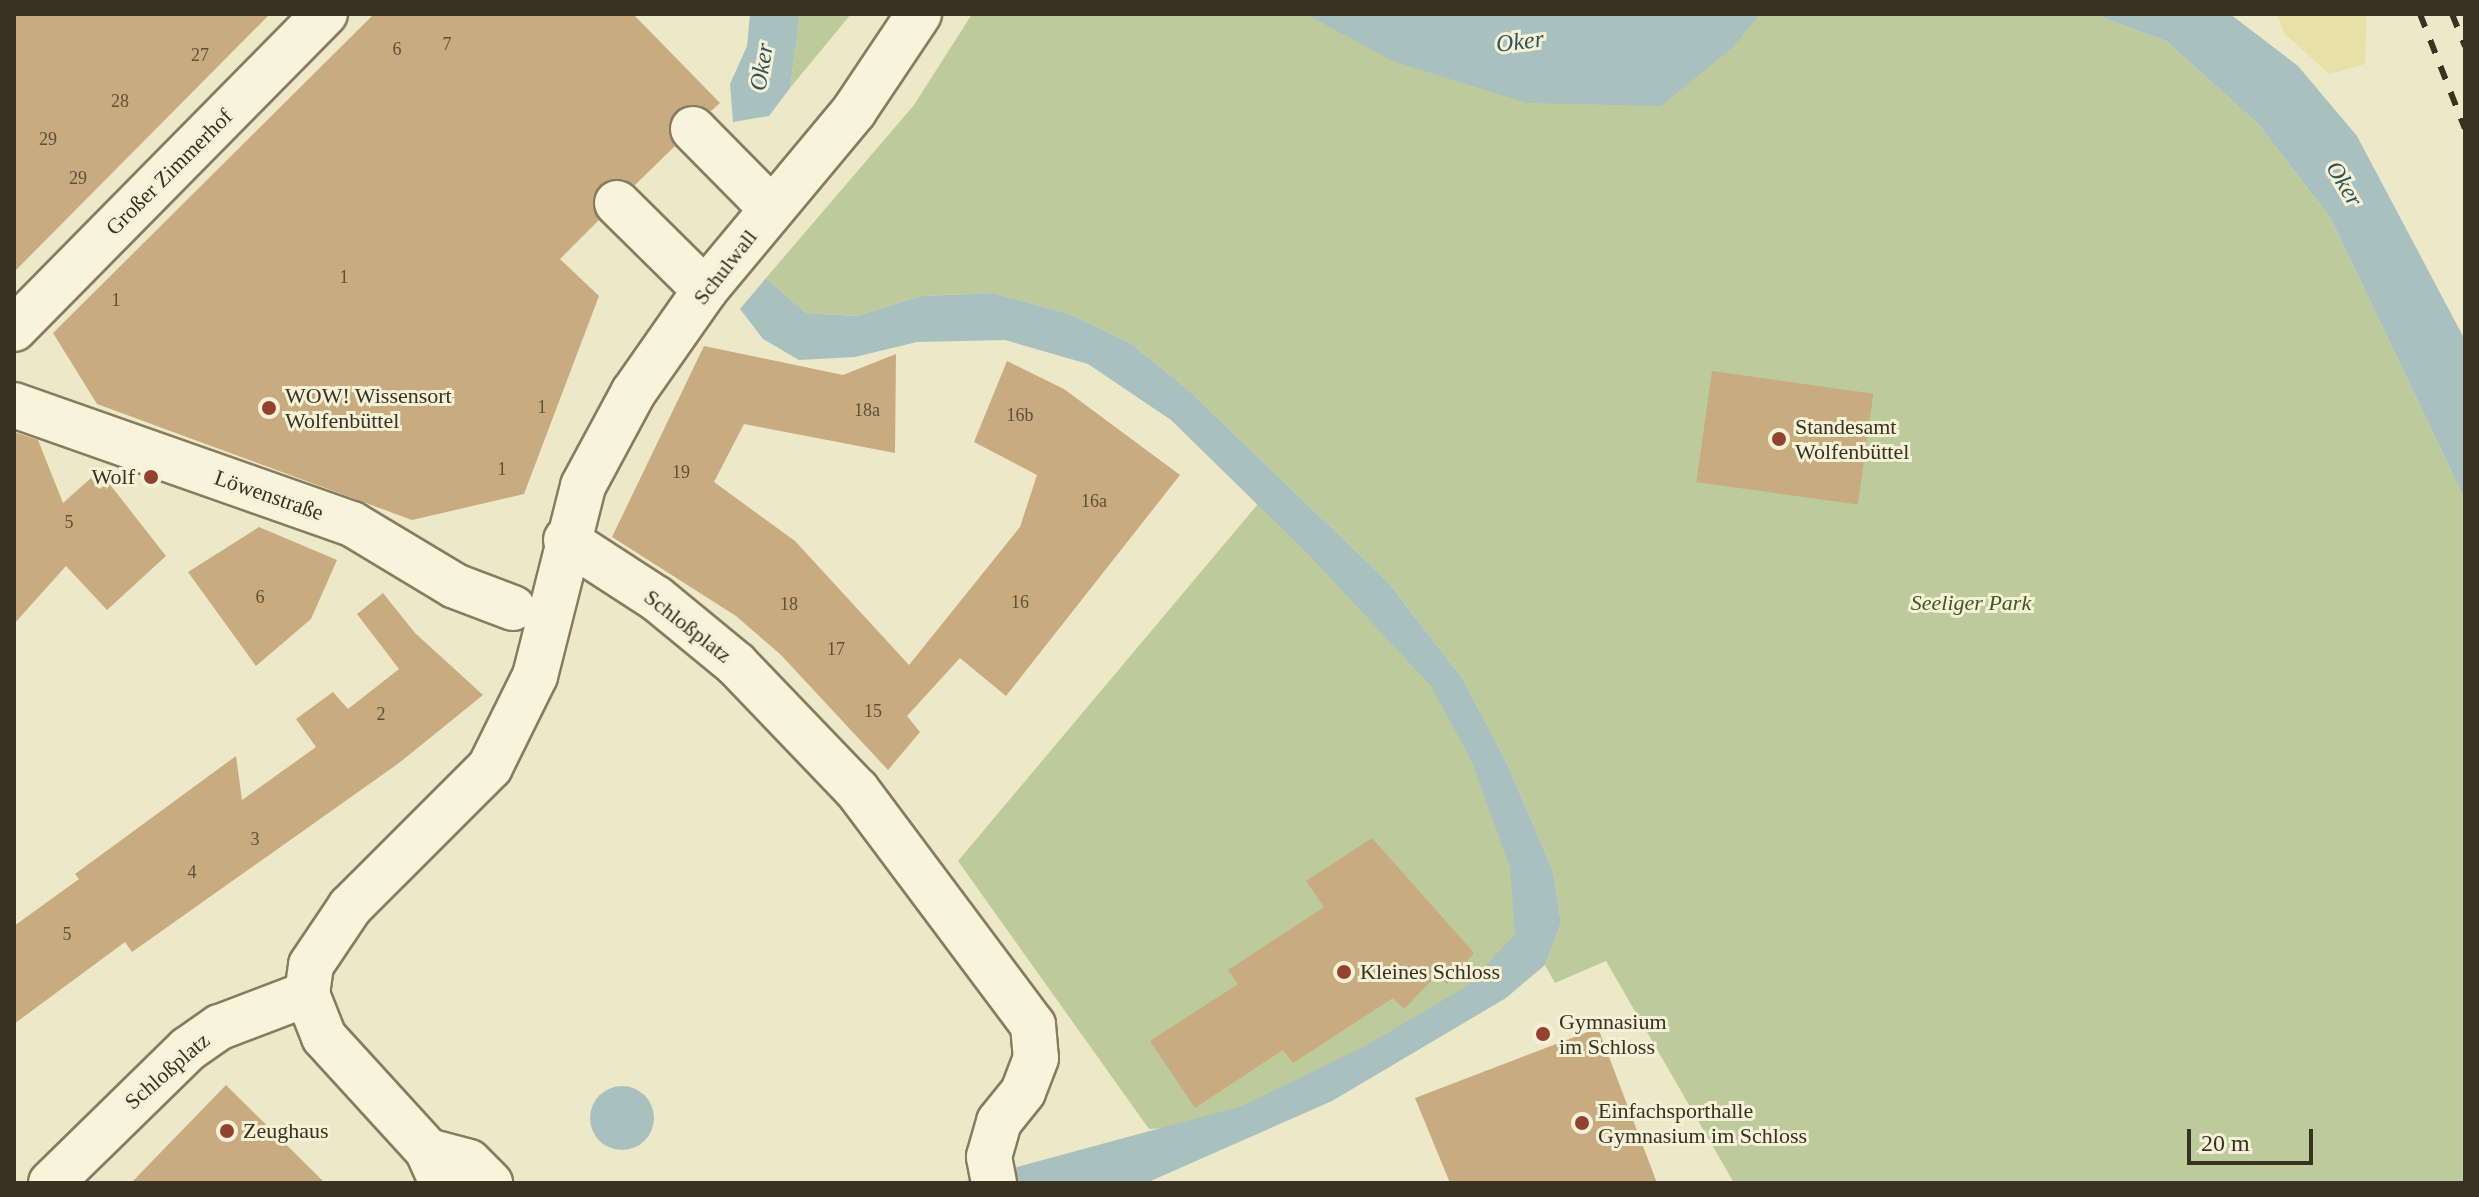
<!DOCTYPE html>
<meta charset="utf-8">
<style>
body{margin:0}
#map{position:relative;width:2479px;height:1197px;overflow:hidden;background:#ede8c8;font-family:Georgia,serif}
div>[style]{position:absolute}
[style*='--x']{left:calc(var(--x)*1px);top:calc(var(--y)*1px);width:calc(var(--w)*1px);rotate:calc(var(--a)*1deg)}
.green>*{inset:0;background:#bdcb9c}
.sand>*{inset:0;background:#e7e1a7}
.water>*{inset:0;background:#a9c1be}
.round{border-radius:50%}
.building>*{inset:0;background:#c9ab80;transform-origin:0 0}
.roads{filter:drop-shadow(2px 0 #887c5e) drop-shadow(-2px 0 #887c5e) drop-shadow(0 2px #887c5e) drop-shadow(0 -2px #887c5e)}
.minor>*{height:44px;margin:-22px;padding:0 22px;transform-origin:22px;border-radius:22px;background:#f8f4db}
.rail>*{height:6px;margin-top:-3px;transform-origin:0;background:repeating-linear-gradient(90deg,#393121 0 14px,transparent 0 28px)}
.dots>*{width:22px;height:22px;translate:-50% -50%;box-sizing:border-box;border:4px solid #f4f1d7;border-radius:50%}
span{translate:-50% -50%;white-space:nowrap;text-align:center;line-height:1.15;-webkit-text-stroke:6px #f4f1d7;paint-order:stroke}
.number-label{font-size:18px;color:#5d5039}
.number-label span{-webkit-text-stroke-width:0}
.street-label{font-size:22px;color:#393121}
.poi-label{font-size:22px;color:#393121}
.left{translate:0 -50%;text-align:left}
.right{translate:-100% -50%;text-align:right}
.park-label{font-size:22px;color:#425528;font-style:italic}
.water-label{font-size:24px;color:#315458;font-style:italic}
.frame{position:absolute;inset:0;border:16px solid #393121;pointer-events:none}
.scale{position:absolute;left:2187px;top:1129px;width:126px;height:36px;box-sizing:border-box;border:4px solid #393121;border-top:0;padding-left:10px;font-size:24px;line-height:28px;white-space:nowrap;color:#393121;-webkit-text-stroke:6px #f4f1d7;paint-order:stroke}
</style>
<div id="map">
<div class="green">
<i style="clip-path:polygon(800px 14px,851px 14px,790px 88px)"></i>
<i style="clip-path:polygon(972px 14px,2093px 14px,2166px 41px,2258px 124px,2330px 217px,2465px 500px,2465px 1183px,1734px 1183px,1606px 961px,1555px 983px,1545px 965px,1561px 923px,1553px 871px,1505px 759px,1462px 678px,1387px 581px,1185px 387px,1130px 343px,1070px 314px,993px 293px,921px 296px,857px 316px,806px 313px,766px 278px,914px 105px)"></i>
<i style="clip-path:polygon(1263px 498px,1414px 646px,1520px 854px,1525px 955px,1229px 1125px,1149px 1129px,958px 861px)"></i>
</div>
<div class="sand">
<i style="clip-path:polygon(2277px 14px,2367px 14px,2365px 64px,2329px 74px,2284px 33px)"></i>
</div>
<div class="water">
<i style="clip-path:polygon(750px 14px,800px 14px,790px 88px,769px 116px,733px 122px,730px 84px,747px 46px)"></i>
<i style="clip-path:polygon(1306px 14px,1760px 14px,1732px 48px,1661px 106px,1527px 103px,1392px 61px)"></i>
<i style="clip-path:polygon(2093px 14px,2230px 14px,2298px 66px,2357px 136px,2465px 340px,2465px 500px,2330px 217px,2258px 124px,2166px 41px)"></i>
<i style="clip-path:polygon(766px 278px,806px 313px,857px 316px,921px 296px,993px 293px,1070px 314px,1130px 343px,1185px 387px,1387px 581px,1462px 678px,1505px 759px,1553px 871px,1561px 923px,1545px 965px,1506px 998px,1332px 1101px,1146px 1183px,958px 1183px,1242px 1106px,1365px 1046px,1467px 986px,1515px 934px,1510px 868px,1472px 762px,1431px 686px,1307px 553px,1171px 420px,1088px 364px,1005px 340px,917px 342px,855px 357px,799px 360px,763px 339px,740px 309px)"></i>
<i class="round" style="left:590px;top:1086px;width:64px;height:64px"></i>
</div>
<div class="building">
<i style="clip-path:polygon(14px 14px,270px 14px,14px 272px)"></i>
<i style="clip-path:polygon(374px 14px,633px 14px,720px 103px,711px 111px,699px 105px,676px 111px,669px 123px,675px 146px,635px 185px,623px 179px,600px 185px,593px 197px,599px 220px,560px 259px,599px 296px,524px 494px,412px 520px,97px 404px,53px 333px)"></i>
<i style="clip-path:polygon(704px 346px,843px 375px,896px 354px,895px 453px,744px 424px,714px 482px,795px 541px,909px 665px,1020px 527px,1037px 475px,974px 442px,1007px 361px,1064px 389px,1180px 475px,1006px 696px,960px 658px,907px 716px,920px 732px,888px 770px,781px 655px,736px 616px,612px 537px)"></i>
<i style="left:1712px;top:371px;width:163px;height:112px;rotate:8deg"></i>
<i style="clip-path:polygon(14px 432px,38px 440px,63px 503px,91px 478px,100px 489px,108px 482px,166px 556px,107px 610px,66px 566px,14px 624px)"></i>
<i style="clip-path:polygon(259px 527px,337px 560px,311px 619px,256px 666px,188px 572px)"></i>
<i style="clip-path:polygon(383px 593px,415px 633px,483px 695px,399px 763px,132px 952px,125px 942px,14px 1024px,14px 926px,79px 879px,75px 874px,236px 756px,242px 800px,316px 747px,296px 719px,333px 692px,348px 709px,399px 669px,357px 614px)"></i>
<i style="clip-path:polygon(1372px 838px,1474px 953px,1447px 984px,1437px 975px,1404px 1009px,1393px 998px,1293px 1063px,1283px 1050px,1195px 1108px,1150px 1041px,1238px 984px,1228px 970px,1324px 907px,1306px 881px)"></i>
<i style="clip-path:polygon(1598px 1028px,1657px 1183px,1450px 1183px,1415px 1098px)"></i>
<i style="clip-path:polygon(226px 1085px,325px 1183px,131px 1183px)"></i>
</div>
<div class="roads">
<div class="minor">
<i style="--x:693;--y:129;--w:112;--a:45.4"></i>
<i style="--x:617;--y:203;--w:124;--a:44.7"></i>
<i style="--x:14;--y:329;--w:443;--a:-45.4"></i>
<i style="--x:14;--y:405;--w:358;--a:19.4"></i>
<i style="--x:352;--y:524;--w:120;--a:31"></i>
<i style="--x:455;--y:586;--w:62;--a:20.8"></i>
<i style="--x:566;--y:540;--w:108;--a:33"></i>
<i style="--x:657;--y:599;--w:102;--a:39.4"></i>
<i style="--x:736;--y:664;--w:175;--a:46.2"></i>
<i style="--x:857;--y:790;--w:294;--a:53.2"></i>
<i style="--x:1033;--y:1025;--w:33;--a:85"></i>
<i style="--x:1036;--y:1058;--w:36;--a:111"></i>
<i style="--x:1023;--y:1092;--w:38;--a:129"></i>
<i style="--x:999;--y:1122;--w:36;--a:106"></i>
<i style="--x:989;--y:1157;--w:26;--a:79"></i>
<i style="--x:428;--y:1151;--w:42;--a:15"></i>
<i style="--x:469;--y:1162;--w:30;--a:45"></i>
<i style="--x:51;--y:1183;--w:192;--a:-44.4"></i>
<i style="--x:188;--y:1049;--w:39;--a:-35"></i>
<i style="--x:220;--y:1027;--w:93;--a:-20.8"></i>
<i style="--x:442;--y:1183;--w:35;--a:-114"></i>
<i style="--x:428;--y:1151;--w:154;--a:-132.4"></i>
<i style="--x:324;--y:1037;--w:46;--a:-111.6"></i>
<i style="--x:307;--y:994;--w:29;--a:-82"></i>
<i style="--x:311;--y:965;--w:70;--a:-56.1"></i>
<i style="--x:350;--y:907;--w:198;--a:-45"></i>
<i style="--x:490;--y:767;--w:102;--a:-63.7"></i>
<i style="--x:535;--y:676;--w:196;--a:-75.8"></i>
<i style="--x:583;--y:486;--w:106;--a:-61.7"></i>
<i style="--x:633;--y:393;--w:126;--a:-55"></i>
<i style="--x:705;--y:290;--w:233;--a:-50.2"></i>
<i style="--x:854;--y:111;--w:117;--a:-56.2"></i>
</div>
</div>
<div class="rail">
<i style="--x:2420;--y:14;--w:123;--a:68.6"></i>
<i style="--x:2452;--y:14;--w:35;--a:68"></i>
</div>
<div class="dots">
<i style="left:269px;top:408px;background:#944230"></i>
<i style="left:1779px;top:439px;background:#944230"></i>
<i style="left:151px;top:477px;background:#944230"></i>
<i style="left:1344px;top:972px;background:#944230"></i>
<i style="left:1543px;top:1034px;background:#944230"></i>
<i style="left:1582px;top:1123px;background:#944230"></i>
<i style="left:227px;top:1131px;background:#944230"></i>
</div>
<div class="number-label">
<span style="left:447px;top:44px">7</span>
<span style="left:397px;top:49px">6</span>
<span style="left:200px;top:55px">27</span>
<span style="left:120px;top:101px">28</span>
<span style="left:48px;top:139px">29</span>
<span style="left:78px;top:178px">29</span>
<span style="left:344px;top:277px">1</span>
<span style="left:116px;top:300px">1</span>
<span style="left:542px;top:407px">1</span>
<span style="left:867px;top:410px">18a</span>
<span style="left:1020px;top:415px">16b</span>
<span style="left:502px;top:469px">1</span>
<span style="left:681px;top:472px">19</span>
<span style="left:1094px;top:501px">16a</span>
<span style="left:69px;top:522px">5</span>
<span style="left:260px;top:597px">6</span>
<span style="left:1020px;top:602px">16</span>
<span style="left:789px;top:604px">18</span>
<span style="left:836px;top:649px">17</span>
<span style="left:873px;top:711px">15</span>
<span style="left:381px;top:714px">2</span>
<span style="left:255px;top:839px">3</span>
<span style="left:192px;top:872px">4</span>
<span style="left:67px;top:934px">5</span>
</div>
<div class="street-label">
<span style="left:169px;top:172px;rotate:-45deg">Großer Zimmerhof</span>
<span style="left:725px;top:267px;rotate:-52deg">Schulwall</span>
<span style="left:269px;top:495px;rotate:19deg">Löwenstraße</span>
<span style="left:688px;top:626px;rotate:38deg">Schloßplatz</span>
<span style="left:167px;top:1071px;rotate:-41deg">Schloßplatz</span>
</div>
<div class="poi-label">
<span class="left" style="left:285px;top:408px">WOW! Wissensort<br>Wolfenbüttel</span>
<span class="left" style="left:1795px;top:439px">Standesamt<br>Wolfenbüttel</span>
<span class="right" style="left:135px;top:477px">Wolf</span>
<span class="left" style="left:1360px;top:972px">Kleines Schloss</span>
<span class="left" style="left:1559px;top:1034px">Gymnasium<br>im Schloss</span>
<span class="left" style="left:1598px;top:1123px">Einfachsporthalle<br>Gymnasium im Schloss</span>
<span class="left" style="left:243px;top:1131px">Zeughaus</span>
</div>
<div class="park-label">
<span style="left:1971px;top:603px">Seeliger Park</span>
</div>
<div class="water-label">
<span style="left:1520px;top:42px;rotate:-7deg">Oker</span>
<span style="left:762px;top:67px;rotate:-81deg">Oker</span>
<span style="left:2344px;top:184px;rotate:59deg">Oker</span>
</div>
<div class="frame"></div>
<div class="scale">20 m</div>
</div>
